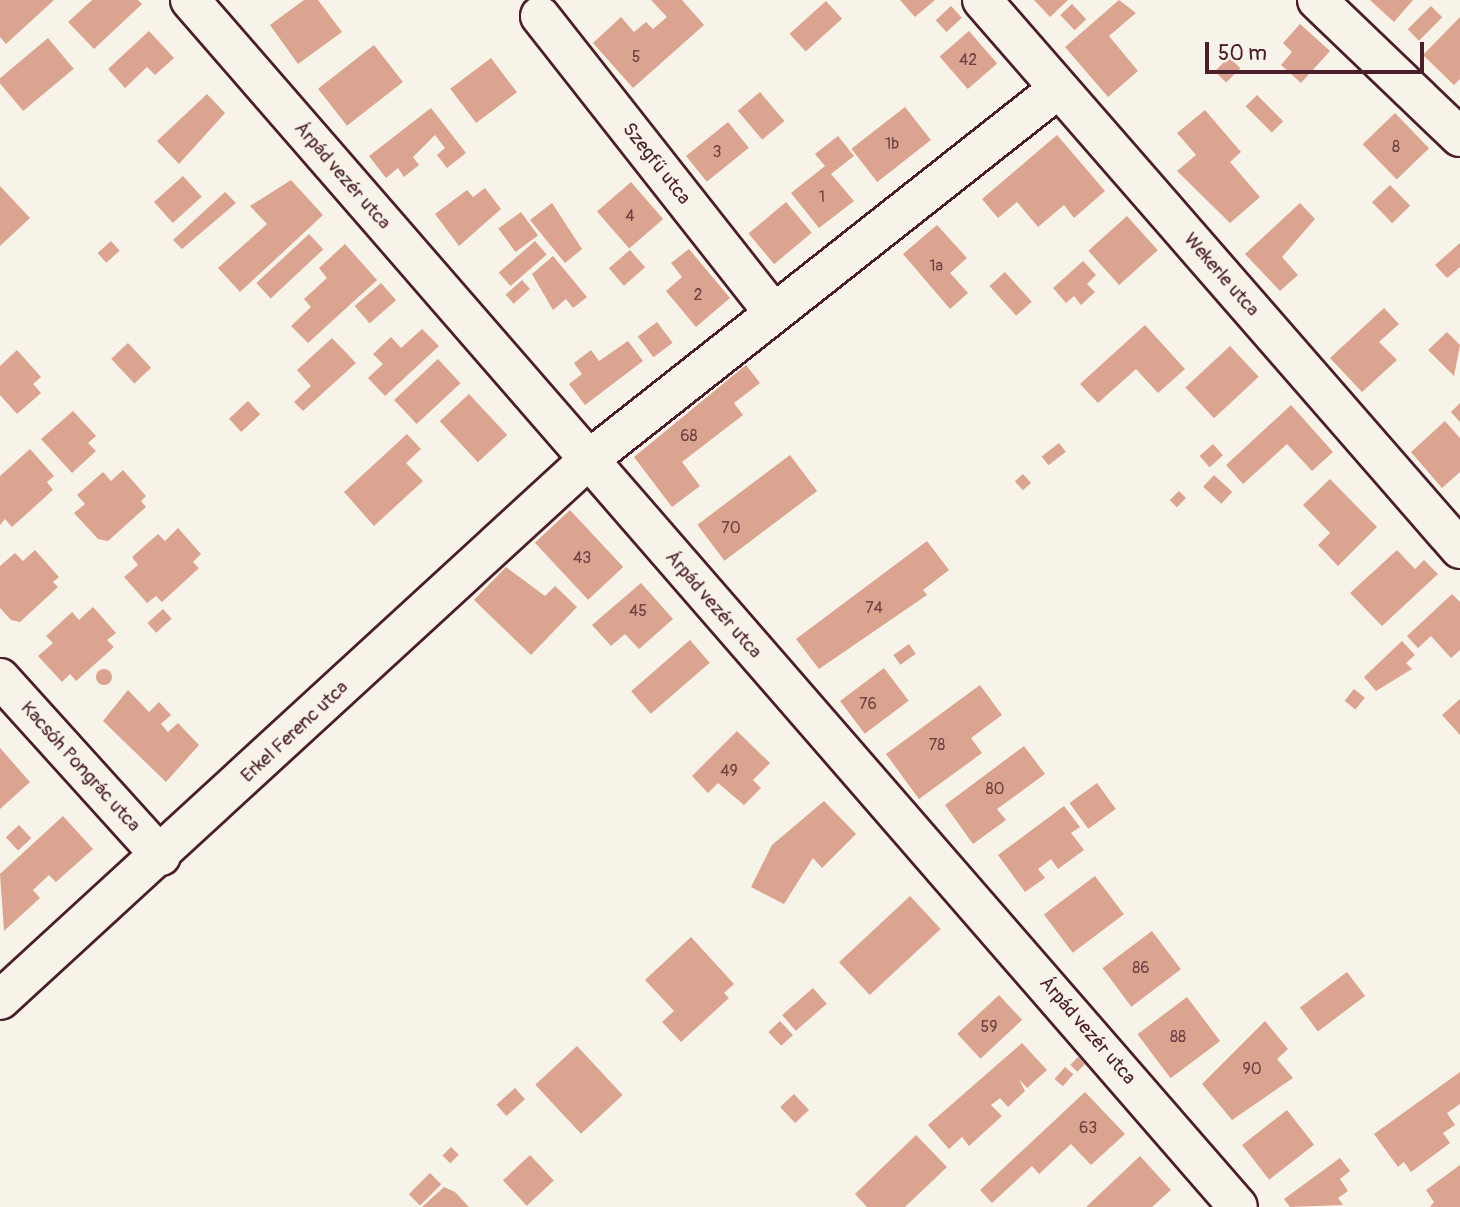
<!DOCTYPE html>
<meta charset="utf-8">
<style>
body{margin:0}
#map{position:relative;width:1460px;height:1207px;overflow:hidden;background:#f7f3e8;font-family:Pangolin,sans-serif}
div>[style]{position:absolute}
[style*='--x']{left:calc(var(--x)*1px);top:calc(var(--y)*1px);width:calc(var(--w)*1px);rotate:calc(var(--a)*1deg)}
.building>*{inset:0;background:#daa490;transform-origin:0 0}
.round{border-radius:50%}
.roads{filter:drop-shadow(2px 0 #4a1f2b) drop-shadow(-2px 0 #4a1f2b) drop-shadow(0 2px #4a1f2b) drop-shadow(0 -2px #4a1f2b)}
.minor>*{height:38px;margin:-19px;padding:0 19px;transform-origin:19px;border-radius:19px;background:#f7f3e8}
span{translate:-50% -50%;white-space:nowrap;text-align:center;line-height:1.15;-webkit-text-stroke:5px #f7f3e8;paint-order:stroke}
.number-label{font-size:16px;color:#6e4044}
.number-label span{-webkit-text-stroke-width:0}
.street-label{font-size:19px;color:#4a1f2b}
.scale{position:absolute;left:1205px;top:42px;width:219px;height:32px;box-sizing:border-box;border:4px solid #4a1f2b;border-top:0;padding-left:9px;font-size:21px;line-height:24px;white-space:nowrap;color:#4a1f2b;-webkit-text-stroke:5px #f7f3e8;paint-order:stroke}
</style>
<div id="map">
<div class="building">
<i style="clip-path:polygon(0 0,54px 0,6px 44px,0 37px)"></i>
<i style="clip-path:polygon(92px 0,138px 0,142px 4px,94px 49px,68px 22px)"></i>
<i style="clip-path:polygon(304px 0,318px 0,342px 32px,298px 64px,270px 25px)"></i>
<i style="clip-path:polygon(651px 0,682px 0,704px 25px,633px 88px,593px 43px,621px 17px,634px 32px,646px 22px,653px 29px,667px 17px)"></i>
<i style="clip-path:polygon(900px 0,935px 0,915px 17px)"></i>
<i style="clip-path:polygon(1034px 0,1068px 0,1050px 17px)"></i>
<i style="clip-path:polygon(1119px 0,1136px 13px,1109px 36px,1138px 71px,1108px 97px,1065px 47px)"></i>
<i style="clip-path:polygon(1370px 0,1413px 0,1394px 22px)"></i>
<i style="left:826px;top:1px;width:24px;height:49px;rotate:48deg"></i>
<i style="left:1072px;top:4px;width:21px;height:16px;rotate:47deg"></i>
<i style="left:951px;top:6px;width:16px;height:21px;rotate:47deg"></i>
<i style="left:1431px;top:6px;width:16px;height:33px;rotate:45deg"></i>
<i style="clip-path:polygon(1460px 17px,1460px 79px,1454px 85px,1423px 55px)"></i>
<i style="clip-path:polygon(1300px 24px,1330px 51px,1301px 83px,1281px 65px,1292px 52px,1283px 43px)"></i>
<i style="clip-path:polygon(149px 31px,174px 58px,155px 75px,147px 67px,125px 88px,108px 69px)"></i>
<i style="left:969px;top:31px;width:43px;height:39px;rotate:49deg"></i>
<i style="left:48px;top:38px;width:40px;height:66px;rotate:50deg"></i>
<i style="left:374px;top:45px;width:47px;height:71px;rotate:52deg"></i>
<i style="left:1229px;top:57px;width:16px;height:20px;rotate:45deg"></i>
<i style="left:491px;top:58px;width:43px;height:51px;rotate:53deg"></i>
<i style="left:760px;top:92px;width:38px;height:29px;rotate:50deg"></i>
<i style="clip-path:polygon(207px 94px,225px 113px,179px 164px,157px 141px)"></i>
<i style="left:1257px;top:95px;width:37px;height:16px;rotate:45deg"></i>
<i style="left:905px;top:107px;width:42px;height:68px;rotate:52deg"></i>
<i style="clip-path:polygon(431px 108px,466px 153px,447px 168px,437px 155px,445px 148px,435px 135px,413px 157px,419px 165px,404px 177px,398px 168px,386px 178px,369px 156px)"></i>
<i style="clip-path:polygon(1205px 110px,1241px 152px,1230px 162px,1260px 197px,1230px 223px,1177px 171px,1196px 155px,1177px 133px)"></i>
<i style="left:1395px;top:113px;width:49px;height:45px;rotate:46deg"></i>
<i style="left:728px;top:122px;width:33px;height:54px;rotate:51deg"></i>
<i style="clip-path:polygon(1057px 135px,1105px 191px,1074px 218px,1064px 205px,1038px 227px,1017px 202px,998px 218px,982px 199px)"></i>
<i style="clip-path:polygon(838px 136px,854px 156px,831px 174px,854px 201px,819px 228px,791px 193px,825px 166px,815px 154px)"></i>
<i style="left:183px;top:176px;width:28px;height:39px;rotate:48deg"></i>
<i style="clip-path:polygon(291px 180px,323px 215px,240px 292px,218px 268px,267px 224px,250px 206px)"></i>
<i style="left:631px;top:182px;width:49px;height:45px;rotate:49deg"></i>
<i style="left:1390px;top:185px;width:29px;height:25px;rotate:46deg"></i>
<i style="clip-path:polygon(0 186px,30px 218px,0 246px)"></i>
<i style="clip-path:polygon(485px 188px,501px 209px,459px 246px,435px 214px,467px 190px,473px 197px)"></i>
<i style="clip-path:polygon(225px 192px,236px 203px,182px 249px,173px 240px)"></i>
<i style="left:786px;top:202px;width:40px;height:49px;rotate:50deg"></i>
<i style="clip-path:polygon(552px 203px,582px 249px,565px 263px,530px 220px)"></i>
<i style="clip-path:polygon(1300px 203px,1315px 219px,1282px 257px,1298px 275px,1280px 291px,1245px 254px)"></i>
<i style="left:521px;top:212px;width:29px;height:28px;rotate:54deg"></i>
<i style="left:1127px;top:216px;width:46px;height:52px;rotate:48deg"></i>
<i style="clip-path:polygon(937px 225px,967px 258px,950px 273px,968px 293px,950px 309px,903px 254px)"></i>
<i style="left:309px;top:234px;width:21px;height:72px;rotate:47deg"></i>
<i style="left:111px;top:241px;width:13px;height:18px;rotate:48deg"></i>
<i style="left:535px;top:241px;width:18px;height:48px;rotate:49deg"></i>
<i style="clip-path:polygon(1460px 243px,1460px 267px,1447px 278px,1435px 265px)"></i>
<i style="clip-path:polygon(345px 244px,377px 280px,308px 343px,291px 326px,311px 307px,304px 299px,327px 278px,319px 268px)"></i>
<i style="clip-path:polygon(689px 249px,730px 298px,696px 327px,666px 291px,682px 277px,671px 263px)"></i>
<i style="left:630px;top:250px;width:23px;height:28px;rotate:49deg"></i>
<i style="clip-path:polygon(553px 256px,587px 297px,573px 308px,566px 299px,553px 310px,532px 274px)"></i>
<i style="clip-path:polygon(1083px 261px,1096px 275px,1087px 284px,1095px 292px,1081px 305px,1074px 296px,1066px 303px,1053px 288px)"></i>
<i style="left:1005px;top:272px;width:40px;height:21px;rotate:48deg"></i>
<i style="left:522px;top:280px;width:12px;height:22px;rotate:48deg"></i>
<i style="left:381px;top:283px;width:23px;height:35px;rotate:49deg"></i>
<i style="clip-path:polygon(1384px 308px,1399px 324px,1379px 342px,1397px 360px,1362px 392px,1330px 358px)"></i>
<i style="left:657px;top:322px;width:26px;height:24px;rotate:53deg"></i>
<i style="clip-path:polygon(1145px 325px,1185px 369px,1158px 393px,1136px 369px,1098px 403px,1080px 384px)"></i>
<i style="clip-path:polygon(422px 329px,439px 346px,385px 396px,368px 378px,383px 364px,373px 354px,391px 337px,401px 348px)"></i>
<i style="clip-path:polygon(1447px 332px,1460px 345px,1454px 376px,1428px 350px)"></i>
<i style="clip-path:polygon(332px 338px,356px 363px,303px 411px,294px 402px,311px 386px,297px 370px)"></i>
<i style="clip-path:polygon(628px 341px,643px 361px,585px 405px,569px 384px,582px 374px,574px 363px,591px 350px,599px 361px)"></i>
<i style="left:128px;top:343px;width:34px;height:23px;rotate:47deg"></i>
<i style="left:1230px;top:346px;width:42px;height:61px;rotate:47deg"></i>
<i style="clip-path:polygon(17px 350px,41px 377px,33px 384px,41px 393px,17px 414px,0 395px,0 366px)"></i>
<i style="left:438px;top:359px;width:33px;height:60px;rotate:47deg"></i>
<i style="clip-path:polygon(746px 365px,760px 383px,734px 403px,743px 415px,682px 462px,700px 486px,672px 507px,634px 457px)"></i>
<i style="left:469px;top:394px;width:56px;height:40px;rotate:47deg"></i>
<i style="left:248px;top:401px;width:18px;height:26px;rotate:47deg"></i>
<i style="clip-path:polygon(1460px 403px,1460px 422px,1451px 412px)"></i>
<i style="clip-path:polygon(1291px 405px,1333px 452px,1312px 471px,1287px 444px,1243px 484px,1226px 465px)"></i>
<i style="clip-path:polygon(73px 411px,96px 436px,88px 443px,96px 451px,72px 473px,41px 439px)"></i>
<i style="clip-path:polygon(1445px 421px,1460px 438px,1460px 472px,1442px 488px,1411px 452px)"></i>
<i style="clip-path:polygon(407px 434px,421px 449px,406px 463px,423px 481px,374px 526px,344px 492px)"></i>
<i style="left:1059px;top:443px;width:11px;height:22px;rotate:52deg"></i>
<i style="left:1213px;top:444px;width:15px;height:18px;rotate:48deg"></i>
<i style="clip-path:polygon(30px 449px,54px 476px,47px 482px,53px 490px,12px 527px,5px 519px,0 525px,0 476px)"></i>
<i style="left:790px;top:455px;width:45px;height:116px;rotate:53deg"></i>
<i style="clip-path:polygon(123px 470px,146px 496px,141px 501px,146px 507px,108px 541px,98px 539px,74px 513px,85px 504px,77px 495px,103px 472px,111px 481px)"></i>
<i style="left:1023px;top:474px;width:12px;height:11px;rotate:48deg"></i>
<i style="left:1214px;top:475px;width:25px;height:16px;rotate:43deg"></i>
<i style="clip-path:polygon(1330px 479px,1377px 527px,1338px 566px,1318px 545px,1330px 533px,1303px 505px)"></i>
<i style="left:1179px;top:491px;width:10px;height:13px;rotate:45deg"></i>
<i style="left:570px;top:510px;width:78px;height:48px;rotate:47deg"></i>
<i style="clip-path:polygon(178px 528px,201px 554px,193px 562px,199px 568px,162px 602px,156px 596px,147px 603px,124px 577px,138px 565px,132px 557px,158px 534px,165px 541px)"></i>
<i style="clip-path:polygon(927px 541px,949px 570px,923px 590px,927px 595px,819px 669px,796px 639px)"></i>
<i style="clip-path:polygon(35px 550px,59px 577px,53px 582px,58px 587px,20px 622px,11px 620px,0 608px,0 566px,15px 553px,23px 561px)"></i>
<i style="clip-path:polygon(1397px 550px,1415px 569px,1424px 560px,1438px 574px,1382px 626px,1350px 593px)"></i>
<i style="clip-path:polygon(506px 567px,545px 596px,555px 586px,577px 607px,531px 655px,474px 600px)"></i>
<i style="clip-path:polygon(641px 583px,673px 619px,639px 649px,625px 634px,611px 646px,592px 625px)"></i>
<i style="clip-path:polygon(1452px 594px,1460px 602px,1460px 650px,1451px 658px,1431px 636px,1418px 648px,1407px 636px)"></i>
<i style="clip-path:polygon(93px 607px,116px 633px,107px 640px,114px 647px,76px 681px,70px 674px,62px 682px,38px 656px,53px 643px,46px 636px,72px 612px,79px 620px)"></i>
<i style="left:163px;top:609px;width:13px;height:21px;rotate:48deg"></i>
<i style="left:690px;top:640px;width:30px;height:78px;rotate:49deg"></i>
<i style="clip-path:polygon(1402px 641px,1415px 655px,1406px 663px,1412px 669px,1376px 691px,1364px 677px)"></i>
<i style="left:909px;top:644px;width:12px;height:19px;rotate:55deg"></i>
<i style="left:884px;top:668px;width:41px;height:55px;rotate:53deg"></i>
<i class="round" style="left:96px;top:669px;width:16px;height:16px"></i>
<i style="clip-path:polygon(980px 685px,1002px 715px,971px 738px,982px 753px,919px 799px,886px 754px)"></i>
<i style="left:1354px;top:689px;width:14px;height:15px;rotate:39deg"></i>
<i style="clip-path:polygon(128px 690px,149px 712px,159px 702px,171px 715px,161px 724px,168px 732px,178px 723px,199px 745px,166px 782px,103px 721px)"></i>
<i style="clip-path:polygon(1460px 699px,1460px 735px,1442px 715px)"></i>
<i style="clip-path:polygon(737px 731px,770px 763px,753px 780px,761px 788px,744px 805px,718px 783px,708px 793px,692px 776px)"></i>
<i style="clip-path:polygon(1024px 746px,1045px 774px,997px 809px,1006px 820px,973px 844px,945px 805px)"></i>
<i style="clip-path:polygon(0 748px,30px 782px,0 809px)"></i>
<i style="left:1097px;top:783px;width:32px;height:34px;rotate:54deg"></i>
<i style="clip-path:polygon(824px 801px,856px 834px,822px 868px,813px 858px,784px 904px,751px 887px,772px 845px)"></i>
<i style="clip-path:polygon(1064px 806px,1080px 827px,1071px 833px,1084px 850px,1058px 869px,1051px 859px,1038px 869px,1045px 878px,1025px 892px,998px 855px)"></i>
<i style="clip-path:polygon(63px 816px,93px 849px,56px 882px,49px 875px,33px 890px,40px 898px,4px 931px,0 874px)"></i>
<i style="left:19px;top:825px;width:18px;height:18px;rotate:47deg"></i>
<i style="left:1095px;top:876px;width:48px;height:64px;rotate:53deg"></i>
<i style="left:910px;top:896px;width:45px;height:97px;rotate:47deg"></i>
<i style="left:1152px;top:931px;width:48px;height:62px;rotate:53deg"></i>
<i style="clip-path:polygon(691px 937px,734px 984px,724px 993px,729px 998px,681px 1042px,662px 1022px,674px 1011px,645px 980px)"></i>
<i style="left:1347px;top:972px;width:30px;height:59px;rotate:53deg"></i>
<i style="left:813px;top:988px;width:21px;height:41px;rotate:49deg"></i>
<i style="left:999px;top:995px;width:34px;height:57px;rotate:47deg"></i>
<i style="left:1187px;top:997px;width:55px;height:62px;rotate:53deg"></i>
<i style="left:780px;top:1021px;width:19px;height:16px;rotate:47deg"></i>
<i style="clip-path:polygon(1265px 1021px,1288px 1049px,1277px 1059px,1293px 1078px,1232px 1120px,1202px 1084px)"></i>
<i style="clip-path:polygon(1022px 1043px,1047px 1070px,1027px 1088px,1019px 1079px,1025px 1091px,1008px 1107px,1000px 1098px,991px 1105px,1002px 1116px,969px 1146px,962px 1137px,949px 1149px,928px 1125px)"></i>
<i style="left:577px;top:1046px;width:67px;height:57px;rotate:47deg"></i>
<i style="left:1078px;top:1057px;width:10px;height:11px;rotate:45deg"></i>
<i style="left:1065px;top:1067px;width:11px;height:16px;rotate:41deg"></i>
<i style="clip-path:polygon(1460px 1072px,1460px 1104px,1447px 1113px,1455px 1125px,1443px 1133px,1450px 1143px,1411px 1172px,1404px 1162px,1398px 1167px,1374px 1134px)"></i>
<i style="left:515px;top:1088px;width:15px;height:25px;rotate:48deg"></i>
<i style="clip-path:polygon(1085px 1092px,1125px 1134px,1091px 1165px,1071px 1144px,1039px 1174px,1032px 1166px,992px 1203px,980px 1190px)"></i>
<i style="left:794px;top:1094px;width:22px;height:19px;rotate:47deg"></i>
<i style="left:1287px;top:1110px;width:44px;height:57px;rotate:52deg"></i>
<i style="clip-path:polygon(916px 1135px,947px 1167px,905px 1207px,867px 1207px,855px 1194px)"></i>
<i style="left:451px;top:1147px;width:11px;height:12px;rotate:45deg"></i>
<i style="left:530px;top:1155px;width:35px;height:37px;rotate:47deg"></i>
<i style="clip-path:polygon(1140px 1156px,1171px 1190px,1152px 1207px,1086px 1207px)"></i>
<i style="clip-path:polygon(1340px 1158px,1350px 1171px,1340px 1179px,1348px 1191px,1338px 1198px,1343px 1205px,1290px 1207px,1284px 1199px)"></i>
<i style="clip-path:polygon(1460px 1165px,1460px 1207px,1430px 1207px,1434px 1202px,1426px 1190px)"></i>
<i style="left:430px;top:1173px;width:16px;height:30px;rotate:45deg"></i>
<i style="clip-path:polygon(444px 1187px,455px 1192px,469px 1207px,422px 1207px)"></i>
</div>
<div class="roads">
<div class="minor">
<i style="--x:190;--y:0;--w:1598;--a:49.03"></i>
<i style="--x:982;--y:0;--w:728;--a:48.95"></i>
<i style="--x:1317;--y:0;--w:198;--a:43.8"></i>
<i style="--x:540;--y:16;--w:377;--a:51.8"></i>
<i style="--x:0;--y:678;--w:240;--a:47.9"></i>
<i style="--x:0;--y:1000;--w:797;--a:-42.56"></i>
<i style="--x:587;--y:461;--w:600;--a:-38.3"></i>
</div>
</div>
<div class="number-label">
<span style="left:636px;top:57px">5</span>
<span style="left:968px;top:60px">42</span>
<span style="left:892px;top:144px">1b</span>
<span style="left:1396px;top:147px">8</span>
<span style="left:717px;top:152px">3</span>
<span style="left:822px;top:197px">1</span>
<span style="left:630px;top:216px">4</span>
<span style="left:936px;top:266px">1a</span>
<span style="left:698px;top:295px">2</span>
<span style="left:689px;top:436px">68</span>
<span style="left:731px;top:528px">70</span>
<span style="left:582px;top:558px">43</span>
<span style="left:874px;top:608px">74</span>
<span style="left:638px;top:611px">45</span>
<span style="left:868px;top:704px">76</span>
<span style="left:937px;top:745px">78</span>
<span style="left:729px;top:771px">49</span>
<span style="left:995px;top:789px">80</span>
<span style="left:1141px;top:968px">86</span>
<span style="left:989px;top:1027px">59</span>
<span style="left:1178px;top:1037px">88</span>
<span style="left:1252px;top:1069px">90</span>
<span style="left:1088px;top:1128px">63</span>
</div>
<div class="street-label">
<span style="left:656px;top:164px;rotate:52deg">Szegfű utca</span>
<span style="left:342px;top:176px;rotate:49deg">Árpád vezér utca</span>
<span style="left:1221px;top:275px;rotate:49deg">Wekerle utca</span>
<span style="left:713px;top:605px;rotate:49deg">Árpád vezér utca</span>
<span style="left:295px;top:732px;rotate:-43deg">Erkel Ferenc utca</span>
<span style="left:80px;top:767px;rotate:48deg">Kacsóh Pongrác utca</span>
<span style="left:1087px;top:1031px;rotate:49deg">Árpád vezér utca</span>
</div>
<div class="scale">50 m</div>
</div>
